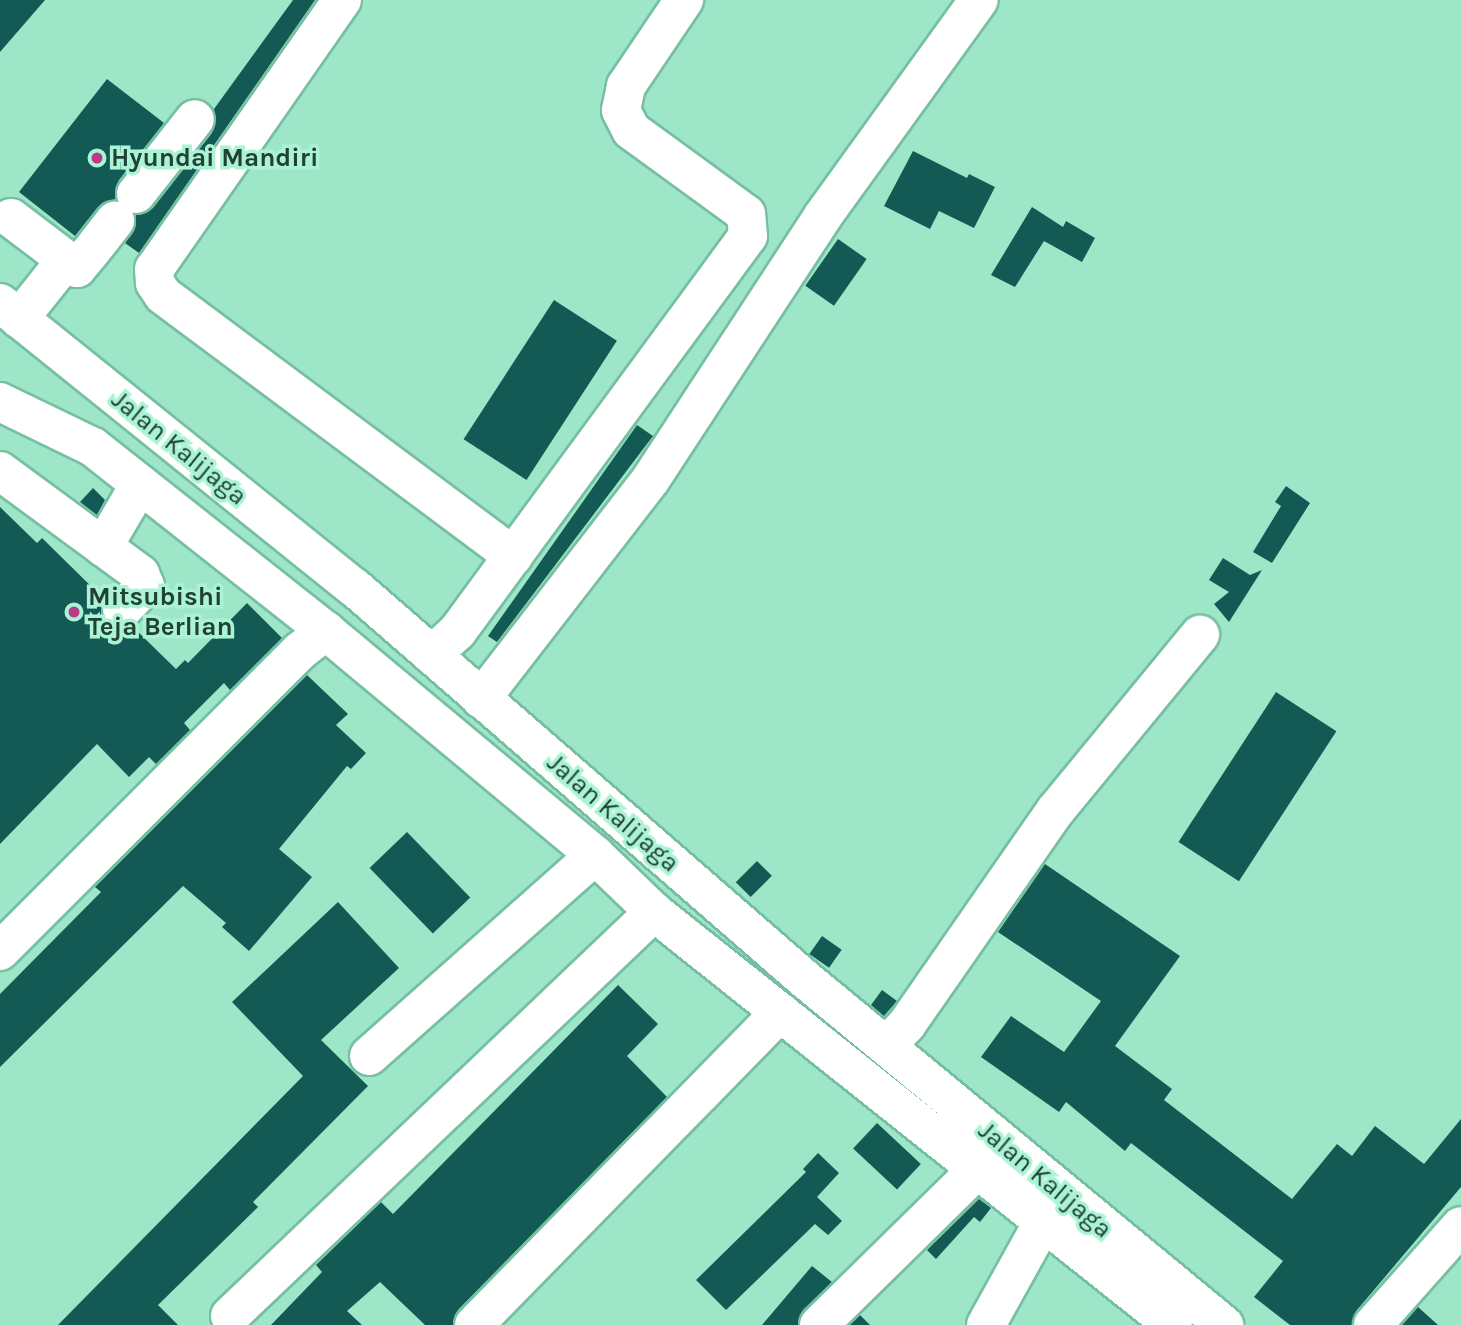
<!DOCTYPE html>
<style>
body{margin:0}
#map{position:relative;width:1461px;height:1325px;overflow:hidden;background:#9de6c8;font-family:Karla,sans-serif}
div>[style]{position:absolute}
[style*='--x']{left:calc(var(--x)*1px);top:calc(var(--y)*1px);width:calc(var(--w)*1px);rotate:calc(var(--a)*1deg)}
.building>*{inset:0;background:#135a54;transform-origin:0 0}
.roads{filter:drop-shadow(2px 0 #77bfa2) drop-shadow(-2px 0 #77bfa2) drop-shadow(0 2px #77bfa2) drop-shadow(0 -2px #77bfa2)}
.minor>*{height:38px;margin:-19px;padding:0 19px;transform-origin:19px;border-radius:19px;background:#fff}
.highway>*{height:38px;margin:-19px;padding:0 19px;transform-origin:19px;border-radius:19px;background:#fff}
.dots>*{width:19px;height:19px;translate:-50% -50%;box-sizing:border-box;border:4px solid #aaf4d5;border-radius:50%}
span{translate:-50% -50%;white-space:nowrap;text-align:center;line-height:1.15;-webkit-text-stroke:7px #aaf4d5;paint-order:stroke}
.poi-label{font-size:26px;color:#224034;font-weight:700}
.left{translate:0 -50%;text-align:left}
.street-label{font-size:26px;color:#224034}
</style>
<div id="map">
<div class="building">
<i style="clip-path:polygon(0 0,45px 0,0 52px)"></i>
<i style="clip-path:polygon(293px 0,315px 0,139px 253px,125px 243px,136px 225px,136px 215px,153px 208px,212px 133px,214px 109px)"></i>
<i style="clip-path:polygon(107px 79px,164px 123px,119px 180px,115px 200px,98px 207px,75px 236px,19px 192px)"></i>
<i style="clip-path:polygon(913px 151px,967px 178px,969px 174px,995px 187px,974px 228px,939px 211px,930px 229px,884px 206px)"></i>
<i style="clip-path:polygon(1032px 207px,1063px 227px,1066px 221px,1095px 238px,1082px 262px,1044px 241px,1015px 287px,991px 275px)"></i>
<i style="left:838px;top:239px;width:35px;height:57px;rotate:35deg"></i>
<i style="left:554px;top:300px;width:75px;height:166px;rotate:33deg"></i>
<i style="clip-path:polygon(637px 425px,653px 436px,497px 642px,488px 636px)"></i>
<i style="clip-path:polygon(1286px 486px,1310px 503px,1272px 563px,1253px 552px,1281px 506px,1275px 502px)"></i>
<i style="clip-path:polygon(93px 488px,105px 500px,97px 515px,80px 502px)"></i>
<i style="clip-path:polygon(0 507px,37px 543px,42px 538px,102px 597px,101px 615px,107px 626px,117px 631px,134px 628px,176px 669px,185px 660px,188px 663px,247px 603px,282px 638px,230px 690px,224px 683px,184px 723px,190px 730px,156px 764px,149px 757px,129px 777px,97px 744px,0 844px)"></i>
<i style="clip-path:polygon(1223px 558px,1250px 575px,1262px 570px,1229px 622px,1214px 604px,1229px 592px,1209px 580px)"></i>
<i style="clip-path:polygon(307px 675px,348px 714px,336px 725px,366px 753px,351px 769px,347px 766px,279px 849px,312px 877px,249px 951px,222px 927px,226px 923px,183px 886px,0 1067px,0 994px,101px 892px,95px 887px)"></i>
<i style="left:1276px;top:692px;width:72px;height:179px;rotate:33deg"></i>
<i style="left:407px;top:832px;width:91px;height:52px;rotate:46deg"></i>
<i style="left:757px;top:861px;width:21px;height:30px;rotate:45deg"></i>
<i style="clip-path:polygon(1045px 864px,1180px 956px,1115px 1046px,1172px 1089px,1164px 1100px,1292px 1199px,1337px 1144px,1352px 1156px,1375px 1126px,1424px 1164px,1461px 1119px,1461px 1187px,1357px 1310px,1352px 1325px,1290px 1325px,1254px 1297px,1283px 1261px,1131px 1143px,1125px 1151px,1066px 1102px,1059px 1112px,981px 1057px,1011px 1016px,1064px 1052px,1101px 1001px,998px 932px)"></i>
<i style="clip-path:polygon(338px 902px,399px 968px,321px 1040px,368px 1086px,253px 1202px,258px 1207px,158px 1305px,178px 1325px,58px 1325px,303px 1076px,232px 1002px)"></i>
<i style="left:822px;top:936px;width:24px;height:22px;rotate:35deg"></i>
<i style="clip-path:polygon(618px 985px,658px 1024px,627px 1056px,667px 1097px,458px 1310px,453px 1325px,425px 1325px,380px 1282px,347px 1311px,362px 1325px,271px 1325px,322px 1272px,316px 1265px,381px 1202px,393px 1214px)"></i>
<i style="clip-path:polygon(882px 990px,897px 1001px,884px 1016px,871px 1005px)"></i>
<i style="left:877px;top:1123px;width:60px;height:35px;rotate:43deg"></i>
<i style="clip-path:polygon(818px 1153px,839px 1173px,817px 1197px,842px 1221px,828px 1235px,815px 1224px,726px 1310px,696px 1280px,806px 1172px,803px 1169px)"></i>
<i style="clip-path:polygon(979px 1199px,991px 1208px,980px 1222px,974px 1217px,936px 1259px,927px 1250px)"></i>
<i style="clip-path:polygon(812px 1266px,832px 1282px,803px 1310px,798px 1325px,762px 1325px)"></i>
<i style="clip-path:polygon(1418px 1307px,1438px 1325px,1402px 1325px)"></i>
<i style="clip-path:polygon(860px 1315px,870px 1325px,850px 1325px)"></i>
</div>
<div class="roads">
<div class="minor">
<i style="--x:342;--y:0;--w:328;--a:124.9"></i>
<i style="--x:154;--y:269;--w:14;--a:86"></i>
<i style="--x:155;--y:283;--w:14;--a:56"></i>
<i style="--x:163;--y:295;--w:437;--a:36.7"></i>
<i style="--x:136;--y:194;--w:95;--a:-51.8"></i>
<i style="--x:11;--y:218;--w:83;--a:37.1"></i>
<i style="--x:77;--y:268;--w:25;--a:-50"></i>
<i style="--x:96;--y:245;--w:31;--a:-52"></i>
<i style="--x:19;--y:319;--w:75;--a:-51.5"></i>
<i style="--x:0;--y:471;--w:174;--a:36.3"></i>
<i style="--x:140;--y:574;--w:13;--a:67"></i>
<i style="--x:145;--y:586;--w:33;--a:134"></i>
<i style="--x:103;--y:547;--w:73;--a:-59.6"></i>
<i style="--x:432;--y:655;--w:34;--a:-43"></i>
<i style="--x:457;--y:632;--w:491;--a:-53.7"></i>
<i style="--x:748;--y:236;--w:22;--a:-95"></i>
<i style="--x:746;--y:214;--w:142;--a:-143.9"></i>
<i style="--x:631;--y:130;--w:22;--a:-117"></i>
<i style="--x:621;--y:110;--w:25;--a:-78"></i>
<i style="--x:626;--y:86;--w:104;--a:-56"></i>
<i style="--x:481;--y:699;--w:278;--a:-52.3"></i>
<i style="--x:651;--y:479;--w:314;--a:-56.8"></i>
<i style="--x:823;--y:216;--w:266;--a:-54.2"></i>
<i style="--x:0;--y:951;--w:424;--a:-45"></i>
<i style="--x:300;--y:651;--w:33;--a:-38"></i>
<i style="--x:886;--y:1046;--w:30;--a:-46"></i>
<i style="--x:907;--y:1024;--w:261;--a:-55.2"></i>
<i style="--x:1056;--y:810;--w:227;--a:-50.6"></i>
<i style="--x:369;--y:1056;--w:302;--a:-41.6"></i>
<i style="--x:230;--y:1316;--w:586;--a:-43.62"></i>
<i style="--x:474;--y:1325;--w:438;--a:-45.6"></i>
<i style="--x:819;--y:1325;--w:223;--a:-44.5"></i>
<i style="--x:986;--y:1325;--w:118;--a:-61"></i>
<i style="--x:1373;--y:1325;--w:132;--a:-48.4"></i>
</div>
<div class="highway">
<i style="--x:0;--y:303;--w:455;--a:38.8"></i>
<i style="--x:355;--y:588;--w:599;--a:41.01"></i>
<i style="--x:807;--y:981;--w:541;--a:39.52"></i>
<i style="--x:0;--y:402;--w:103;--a:25.8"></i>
<i style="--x:93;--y:447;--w:297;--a:38.3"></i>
<i style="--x:326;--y:631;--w:350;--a:39.8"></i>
<i style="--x:595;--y:855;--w:82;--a:44"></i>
<i style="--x:654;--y:912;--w:663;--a:38.51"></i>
</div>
</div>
<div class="dots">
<i style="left:97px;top:158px;background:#b83a88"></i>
<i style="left:74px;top:612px;background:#b83a88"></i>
</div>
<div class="poi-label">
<span class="left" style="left:111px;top:158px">Hyundai Mandiri</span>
<span class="left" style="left:88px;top:612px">Mitsubishi<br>Teja Berlian</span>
</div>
<div class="street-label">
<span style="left:179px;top:448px;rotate:39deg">Jalan Kalijaga</span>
<span style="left:613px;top:813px;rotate:41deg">Jalan Kalijaga</span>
<span style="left:1045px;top:1180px;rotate:40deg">Jalan Kalijaga</span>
</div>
</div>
